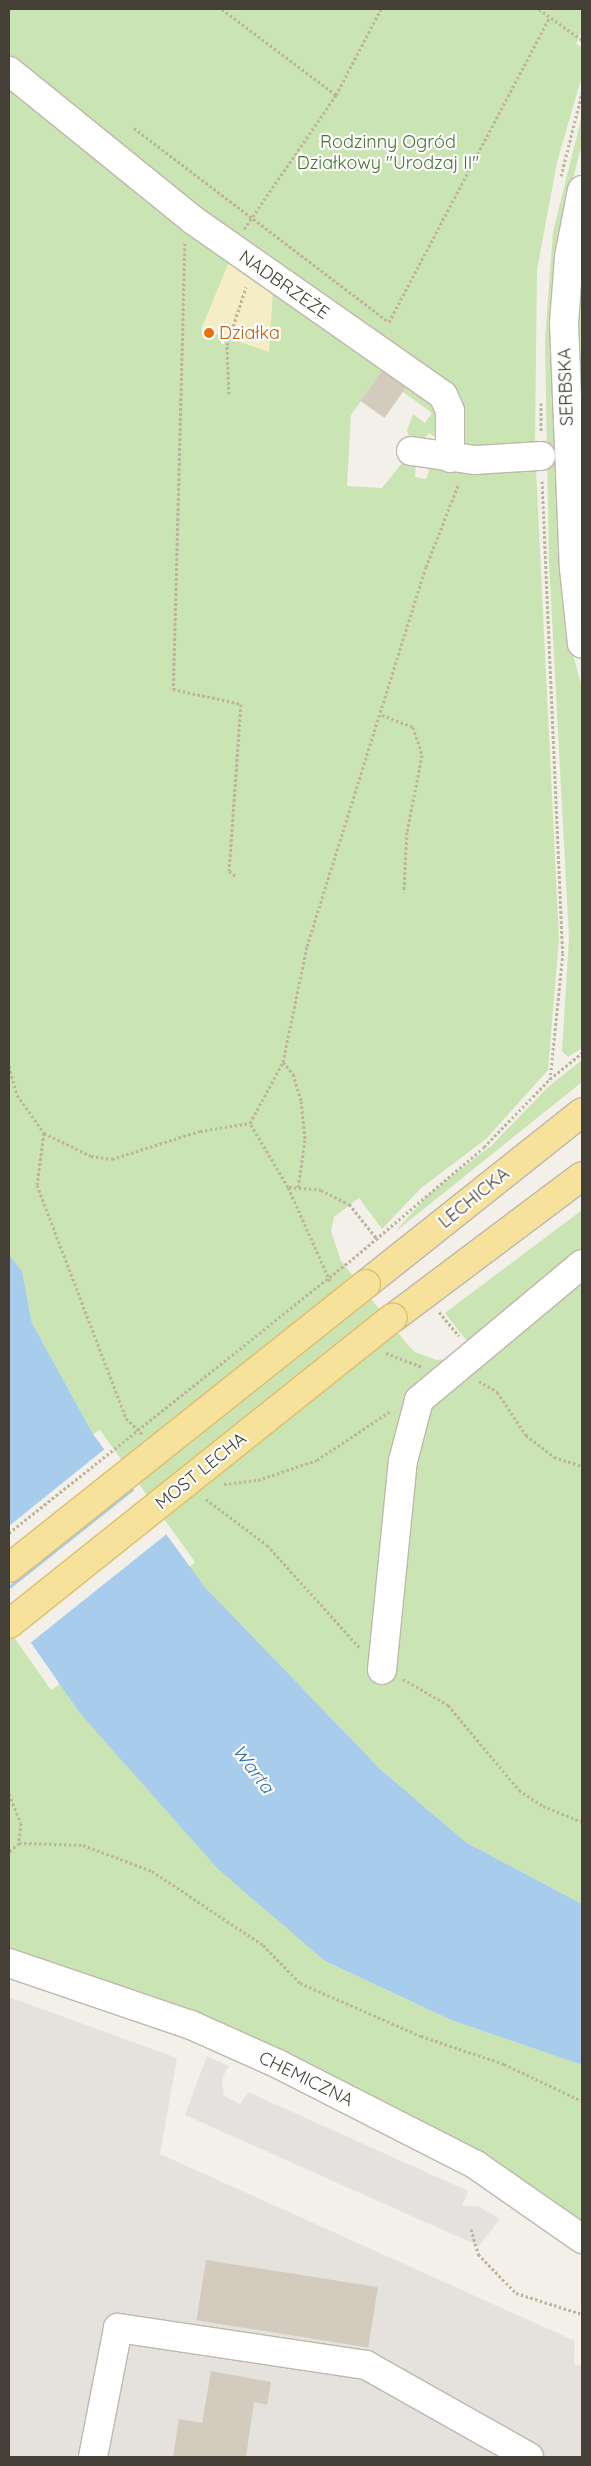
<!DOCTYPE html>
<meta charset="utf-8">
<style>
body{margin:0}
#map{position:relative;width:591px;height:2466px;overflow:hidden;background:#f2f0e8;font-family:Quicksand,sans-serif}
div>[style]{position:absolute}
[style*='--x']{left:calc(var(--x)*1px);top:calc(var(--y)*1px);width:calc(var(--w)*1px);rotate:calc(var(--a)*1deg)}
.industrial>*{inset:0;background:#e5e1dc}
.green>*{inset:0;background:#cbe4b3}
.sand>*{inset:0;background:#f4edc6}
.parking>*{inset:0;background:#e4e2df}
.water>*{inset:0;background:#a8cceb}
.pier>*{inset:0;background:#f2f0e8}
.building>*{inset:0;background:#d3ccbe;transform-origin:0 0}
.path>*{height:3px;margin-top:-1.5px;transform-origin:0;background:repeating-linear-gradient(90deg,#beb49d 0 2.5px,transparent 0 5px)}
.roads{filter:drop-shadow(1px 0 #bdb8ab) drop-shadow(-1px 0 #bdb8ab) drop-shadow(0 1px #bdb8ab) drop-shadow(0 -1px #bdb8ab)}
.minor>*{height:28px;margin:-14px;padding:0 14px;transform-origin:14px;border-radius:14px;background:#fff}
.major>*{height:28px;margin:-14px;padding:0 14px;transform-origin:14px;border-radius:14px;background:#f7e29c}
.path-bridge>*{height:3px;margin-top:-1.5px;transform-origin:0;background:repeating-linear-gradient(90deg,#beb49d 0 2.5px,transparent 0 5px)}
.bridges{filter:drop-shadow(1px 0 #dbc06d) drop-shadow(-1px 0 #dbc06d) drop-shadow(0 1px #dbc06d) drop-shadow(0 -1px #dbc06d)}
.major-bridge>*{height:28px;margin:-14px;padding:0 14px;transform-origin:14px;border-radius:14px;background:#f7e29c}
.dots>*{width:14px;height:14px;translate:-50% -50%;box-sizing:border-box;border:2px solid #fff;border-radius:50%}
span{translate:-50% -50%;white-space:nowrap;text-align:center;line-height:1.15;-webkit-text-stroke:4.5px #fff;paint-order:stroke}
.park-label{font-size:18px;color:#44732e}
.street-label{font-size:18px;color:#454037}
.food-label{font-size:18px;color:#c56008}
.left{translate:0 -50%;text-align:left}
.water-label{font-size:19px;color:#3873a9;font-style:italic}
.frame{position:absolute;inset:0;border:10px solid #454037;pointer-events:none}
</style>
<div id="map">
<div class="industrial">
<i style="clip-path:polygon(9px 1997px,177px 2058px,160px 2154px,575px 2341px,574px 2364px,582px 2366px,582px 2457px,9px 2457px)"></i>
</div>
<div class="green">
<i style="clip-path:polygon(9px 9px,582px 9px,582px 31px,576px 44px,582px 47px,582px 76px,557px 162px,537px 270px,535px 442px,526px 447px,469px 448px,463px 442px,457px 404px,9px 60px)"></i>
<i style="clip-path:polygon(9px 79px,438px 399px,439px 440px,429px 433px,423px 441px,411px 441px,407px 431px,413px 414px,425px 423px,432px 413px,403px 392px,408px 385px,385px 368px,351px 415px,347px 486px,382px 488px,403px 462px,416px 462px,415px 477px,426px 479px,431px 464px,536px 469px,559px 939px,548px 1070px,486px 1139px,421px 1188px,382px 1229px,359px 1198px,334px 1217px,331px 1231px,341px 1261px,407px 1344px,415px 1352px,437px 1360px,449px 1359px,470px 1345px,445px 1313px,582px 1210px,582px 1904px,467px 1843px,381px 1770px,204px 1586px,189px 1567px,195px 1562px,100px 1430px,93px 1434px,32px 1323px,22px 1271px,9px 1255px)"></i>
<i style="clip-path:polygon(582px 115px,582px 143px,568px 199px,571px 647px,582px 688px,582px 1048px,568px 1057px,562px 1051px,569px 938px,549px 563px,545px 339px,553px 232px)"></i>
<i style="clip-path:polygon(582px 249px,582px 488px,577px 296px)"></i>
<i style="clip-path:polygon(582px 1060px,582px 1082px,395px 1232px,426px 1197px,492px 1145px,548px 1087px)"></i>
<i style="clip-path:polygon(9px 1630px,51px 1690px,60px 1684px,79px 1712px,325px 1961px,451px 2020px,582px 2065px,582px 2224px,527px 2183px,458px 2144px,191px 2013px,9px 1948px)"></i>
</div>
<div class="sand">
<i style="clip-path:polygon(229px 262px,273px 292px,269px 352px,201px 329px)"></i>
</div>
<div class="parking">
<i style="clip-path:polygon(207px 2056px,229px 2066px,222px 2078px,224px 2096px,240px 2104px,248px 2092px,468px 2191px,462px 2206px,478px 2206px,500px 2219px,479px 2246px,185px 2115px)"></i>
</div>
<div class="water">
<i style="clip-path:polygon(9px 1255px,22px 1271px,32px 1323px,93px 1434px,204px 1586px,381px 1770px,467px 1843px,582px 1904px,582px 2065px,451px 2020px,325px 1961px,218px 1869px,79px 1712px,9px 1611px)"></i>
</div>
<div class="pier">
<i style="clip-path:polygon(106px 1448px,134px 1486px,9px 1586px,9px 1526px)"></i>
<i style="clip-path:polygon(136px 1489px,168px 1533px,29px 1644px,9px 1615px,9px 1590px)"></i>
</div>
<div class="building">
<i style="left:382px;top:371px;width:29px;height:37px;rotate:35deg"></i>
<i style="left:206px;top:2260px;width:174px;height:61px;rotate:9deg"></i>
<i style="clip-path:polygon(211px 2371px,271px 2382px,267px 2405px,254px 2402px,246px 2457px,173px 2457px,179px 2419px,202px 2423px)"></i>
</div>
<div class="path">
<i style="--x:222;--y:9;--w:143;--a:37"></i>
<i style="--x:539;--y:9;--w:53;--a:35.8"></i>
<i style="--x:134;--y:128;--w:320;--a:37.3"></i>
<i style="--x:389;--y:322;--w:345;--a:-62.2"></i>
<i style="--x:561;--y:176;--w:86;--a:-75.8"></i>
<i style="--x:244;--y:229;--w:163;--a:-55.5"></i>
<i style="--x:336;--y:95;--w:97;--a:-62.4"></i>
<i style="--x:185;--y:243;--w:446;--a:91.5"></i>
<i style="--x:173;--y:689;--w:70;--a:12.4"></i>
<i style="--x:241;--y:704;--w:167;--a:94.1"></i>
<i style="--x:229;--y:871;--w:9;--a:36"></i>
<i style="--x:229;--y:394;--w:49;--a:-92.3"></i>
<i style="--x:227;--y:345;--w:61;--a:-71.9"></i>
<i style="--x:541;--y:403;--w:29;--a:90"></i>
<i style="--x:542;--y:481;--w:472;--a:87.5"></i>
<i style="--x:563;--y:953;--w:127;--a:95.9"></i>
<i style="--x:382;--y:715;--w:33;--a:21"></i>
<i style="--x:413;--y:727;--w:29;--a:72"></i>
<i style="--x:422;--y:755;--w:78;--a:101"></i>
<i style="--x:407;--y:832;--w:60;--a:92.9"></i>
<i style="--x:283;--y:1062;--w:16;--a:50"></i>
<i style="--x:293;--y:1074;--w:28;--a:73"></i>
<i style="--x:301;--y:1101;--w:39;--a:84"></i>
<i style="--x:305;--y:1140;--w:49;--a:98.3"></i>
<i style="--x:9;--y:1066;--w:30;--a:75"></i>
<i style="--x:17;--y:1095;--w:47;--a:54.6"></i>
<i style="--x:44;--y:1133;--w:52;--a:26.1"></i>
<i style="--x:91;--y:1156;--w:21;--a:8"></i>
<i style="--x:112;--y:1159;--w:92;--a:-17.7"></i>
<i style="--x:200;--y:1131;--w:51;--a:-9.1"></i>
<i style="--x:44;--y:1133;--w:52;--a:97.7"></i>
<i style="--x:37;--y:1185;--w:249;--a:69.1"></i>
<i style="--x:126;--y:1418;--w:23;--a:45"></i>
<i style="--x:289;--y:1187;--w:32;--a:5"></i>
<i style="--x:321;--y:1190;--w:31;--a:27"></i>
<i style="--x:349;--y:1204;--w:46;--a:51.1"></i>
<i style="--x:349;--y:1262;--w:177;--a:-40.4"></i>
<i style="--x:484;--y:1147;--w:95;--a:-45.9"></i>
<i style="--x:550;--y:1079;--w:41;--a:-39.1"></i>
<i style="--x:330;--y:1281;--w:103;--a:-114.1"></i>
<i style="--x:288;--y:1187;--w:74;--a:-120.7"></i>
<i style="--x:250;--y:1123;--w:69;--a:-61.6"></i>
<i style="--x:283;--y:1062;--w:118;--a:-78.3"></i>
<i style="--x:307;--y:946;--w:397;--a:-72.6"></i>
<i style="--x:426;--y:567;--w:90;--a:-68.6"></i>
<i style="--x:439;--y:1312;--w:31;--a:50"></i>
<i style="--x:386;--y:1353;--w:39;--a:21"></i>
<i style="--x:479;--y:1381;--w:21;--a:31"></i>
<i style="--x:497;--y:1392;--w:52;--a:56"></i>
<i style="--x:526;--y:1435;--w:36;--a:38"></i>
<i style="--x:554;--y:1457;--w:29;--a:18"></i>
<i style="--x:224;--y:1484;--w:34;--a:-7"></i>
<i style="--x:258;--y:1480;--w:62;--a:-18.7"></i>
<i style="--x:317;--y:1460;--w:87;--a:-33.7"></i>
<i style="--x:206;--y:1499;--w:76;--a:37"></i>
<i style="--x:267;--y:1545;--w:139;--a:47.9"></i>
<i style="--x:403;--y:1679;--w:52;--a:30"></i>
<i style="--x:448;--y:1705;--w:111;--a:50.1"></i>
<i style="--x:519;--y:1790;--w:29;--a:34"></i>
<i style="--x:543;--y:1806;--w:42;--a:22.3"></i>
<i style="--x:9;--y:1794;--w:31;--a:68"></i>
<i style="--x:21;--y:1823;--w:20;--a:96"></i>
<i style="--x:19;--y:1843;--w:13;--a:138"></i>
<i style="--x:19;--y:1843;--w:64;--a:1.8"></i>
<i style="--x:83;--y:1845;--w:74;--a:20.6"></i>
<i style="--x:152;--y:1871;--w:133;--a:33.7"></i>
<i style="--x:263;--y:1945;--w:53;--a:45.8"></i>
<i style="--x:300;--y:1983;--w:132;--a:23.7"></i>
<i style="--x:421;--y:2036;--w:88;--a:18.6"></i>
<i style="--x:504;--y:2064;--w:86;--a:25.4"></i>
<i style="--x:471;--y:2229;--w:26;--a:74"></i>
<i style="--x:478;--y:2254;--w:54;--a:45.7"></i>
<i style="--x:516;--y:2293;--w:69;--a:17.7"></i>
</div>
<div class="roads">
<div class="minor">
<i style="--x:9;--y:71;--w:237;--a:39"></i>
<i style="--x:193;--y:220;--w:305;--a:35"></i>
<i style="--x:443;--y:395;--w:17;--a:66"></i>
<i style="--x:450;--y:411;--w:47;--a:90"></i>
<i style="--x:582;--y:190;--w:68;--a:101"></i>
<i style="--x:569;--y:257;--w:66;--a:94.3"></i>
<i style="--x:564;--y:323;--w:245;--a:87.7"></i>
<i style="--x:574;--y:568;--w:76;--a:84"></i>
<i style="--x:411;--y:451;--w:65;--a:8"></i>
<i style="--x:475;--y:460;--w:66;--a:-3.5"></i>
<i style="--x:382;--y:1670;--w:210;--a:-84.3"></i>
<i style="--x:403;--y:1461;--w:63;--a:-75.3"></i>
<i style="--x:419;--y:1400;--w:212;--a:-39.8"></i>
<i style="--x:9;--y:1963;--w:192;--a:18.8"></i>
<i style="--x:191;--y:2025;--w:95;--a:24.1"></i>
<i style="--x:278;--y:2064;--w:222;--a:27"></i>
<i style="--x:476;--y:2165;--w:129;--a:34.9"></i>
<i style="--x:93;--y:2457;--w:131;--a:-79"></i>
<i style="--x:118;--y:2328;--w:251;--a:8.5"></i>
<i style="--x:366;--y:2365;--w:187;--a:29.4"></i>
</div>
<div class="major">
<i style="--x:366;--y:1284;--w:276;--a:-38.5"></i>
<i style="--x:393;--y:1318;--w:236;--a:-36.9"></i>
</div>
</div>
<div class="path-bridge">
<i style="--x:9;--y:1533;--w:435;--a:-38.6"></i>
</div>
<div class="bridges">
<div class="major-bridge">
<i style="--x:9;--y:1568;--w:456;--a:-38.5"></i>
<i style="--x:9;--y:1624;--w:491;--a:-38.6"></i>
</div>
</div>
<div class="dots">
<i style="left:209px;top:333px;background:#e8710a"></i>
</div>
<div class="park-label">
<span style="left:388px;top:153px">Rodzinny Ogród<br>Działkowy "Urodzaj II"</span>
</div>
<div class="street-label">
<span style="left:284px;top:285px;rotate:35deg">NADBRZEŻE</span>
<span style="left:566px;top:387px;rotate:-92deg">SERBSKA</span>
<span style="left:474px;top:1198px;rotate:-39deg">LECHICKA</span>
<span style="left:201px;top:1471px;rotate:-39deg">MOST LECHA</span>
<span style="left:306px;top:2079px;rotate:26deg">CHEMICZNA</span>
</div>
<div class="food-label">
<span class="left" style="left:219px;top:333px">Działka</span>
</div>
<div class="water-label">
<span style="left:253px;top:1769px;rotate:53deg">Warta</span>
</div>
<div class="frame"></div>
</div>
